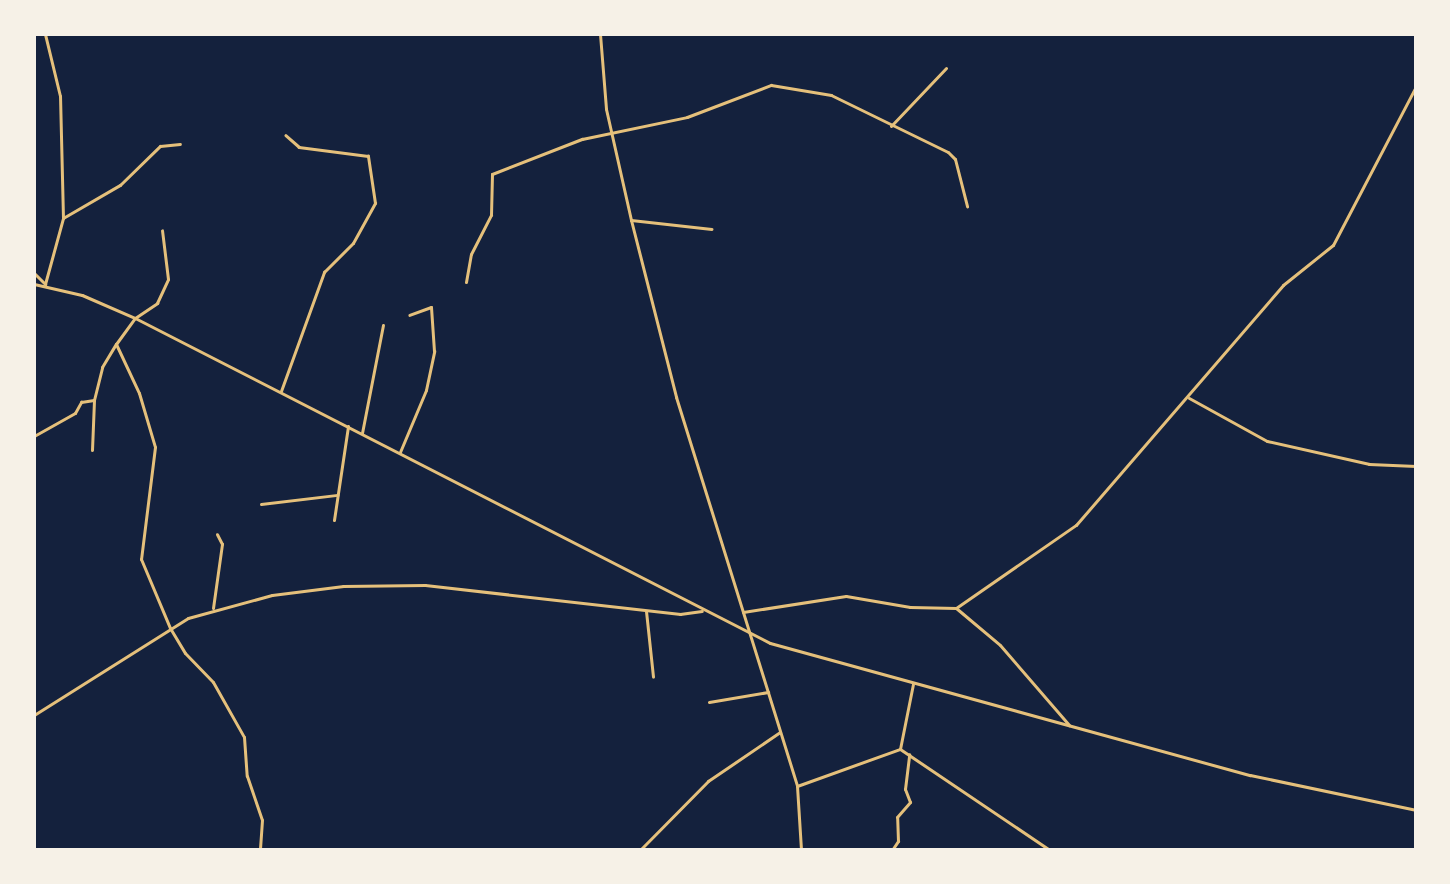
<!DOCTYPE html>
<style>
body{margin:0}
#map{position:relative;width:1450px;height:884px;overflow:hidden;background:#14213d;font-family:Commissioner,sans-serif}
div>[style]{position:absolute}
[style*='--x']{left:calc(var(--x)*1px);top:calc(var(--y)*1px);width:calc(var(--w)*1px);rotate:calc(var(--a)*1deg)}
.minor>*{height:3px;margin:-1.5px;padding:0 1.5px;transform-origin:1.5px;border-radius:1.5px;background:#e5c07b}
.tertiary>*{height:3px;margin:-1.5px;padding:0 1.5px;transform-origin:1.5px;border-radius:1.5px;background:#e5c07b}
span{translate:-50% -50%;white-space:nowrap;text-align:center;line-height:1.15;-webkit-text-stroke:6px #f6f1e7;paint-order:stroke}
.frame{position:absolute;inset:0;border:36px solid #f6f1e7;pointer-events:none}
</style>
<div id="map">
<div class="minor">
<i style="--x:891;--y:126;--w:80;--a:-46.5"></i>
<i style="--x:63;--y:218;--w:66;--a:-30.1"></i>
<i style="--x:120;--y:185;--w:56;--a:-44.3"></i>
<i style="--x:160;--y:146;--w:20;--a:-6"></i>
<i style="--x:631;--y:220;--w:81;--a:6.3"></i>
<i style="--x:34;--y:273;--w:16;--a:45"></i>
<i style="--x:45;--y:284;--w:68;--a:-74.7"></i>
<i style="--x:63;--y:218;--w:122;--a:-91.4"></i>
<i style="--x:60;--y:96;--w:64;--a:-103.6"></i>
<i style="--x:466;--y:282;--w:28;--a:-80"></i>
<i style="--x:471;--y:254;--w:44;--a:-62.9"></i>
<i style="--x:491;--y:215;--w:41;--a:-88.6"></i>
<i style="--x:492;--y:174;--w:97;--a:-21.3"></i>
<i style="--x:582;--y:139;--w:107;--a:-11.8"></i>
<i style="--x:687;--y:117;--w:90;--a:-20.9"></i>
<i style="--x:771;--y:85;--w:61;--a:9.5"></i>
<i style="--x:831;--y:95;--w:130;--a:26"></i>
<i style="--x:948;--y:152;--w:10;--a:45"></i>
<i style="--x:955;--y:159;--w:49;--a:75.7"></i>
<i style="--x:116;--y:344;--w:32;--a:-54"></i>
<i style="--x:135;--y:318;--w:27;--a:-34"></i>
<i style="--x:157;--y:303;--w:26;--a:-65"></i>
<i style="--x:168;--y:279;--w:49;--a:-97"></i>
<i style="--x:281;--y:391;--w:127;--a:-70.1"></i>
<i style="--x:324;--y:272;--w:41;--a:-45"></i>
<i style="--x:353;--y:243;--w:46;--a:-61.2"></i>
<i style="--x:375;--y:203;--w:48;--a:-98.5"></i>
<i style="--x:368;--y:156;--w:70;--a:-172.6"></i>
<i style="--x:299;--y:147;--w:18;--a:-139"></i>
<i style="--x:1189;--y:398;--w:89;--a:28.9"></i>
<i style="--x:1267;--y:441;--w:105;--a:12.7"></i>
<i style="--x:1369;--y:464;--w:47;--a:2.4"></i>
<i style="--x:362;--y:433;--w:110;--a:-79"></i>
<i style="--x:34;--y:436;--w:47;--a:-29.3"></i>
<i style="--x:75;--y:413;--w:13;--a:-61"></i>
<i style="--x:81;--y:402;--w:13;--a:-9"></i>
<i style="--x:92;--y:450;--w:50;--a:-87.7"></i>
<i style="--x:94;--y:400;--w:34;--a:-76"></i>
<i style="--x:102;--y:367;--w:27;--a:-59"></i>
<i style="--x:116;--y:344;--w:54;--a:64.9"></i>
<i style="--x:139;--y:393;--w:56;--a:73.5"></i>
<i style="--x:155;--y:447;--w:113;--a:97.1"></i>
<i style="--x:141;--y:559;--w:75;--a:67.2"></i>
<i style="--x:170;--y:628;--w:29;--a:59"></i>
<i style="--x:185;--y:653;--w:40;--a:46"></i>
<i style="--x:213;--y:682;--w:63;--a:60.6"></i>
<i style="--x:244;--y:737;--w:39;--a:86"></i>
<i style="--x:247;--y:776;--w:46;--a:71.2"></i>
<i style="--x:262;--y:820;--w:30;--a:94"></i>
<i style="--x:400;--y:452;--w:67;--a:-67.2"></i>
<i style="--x:426;--y:390;--w:40;--a:-78"></i>
<i style="--x:434;--y:351;--w:44;--a:-93.9"></i>
<i style="--x:431;--y:307;--w:23;--a:160"></i>
<i style="--x:261;--y:504;--w:77;--a:-6.8"></i>
<i style="--x:334;--y:520;--w:95;--a:-81.5"></i>
<i style="--x:213;--y:608;--w:65;--a:-82"></i>
<i style="--x:222;--y:544;--w:11;--a:-117"></i>
<i style="--x:956;--y:608;--w:57;--a:40.1"></i>
<i style="--x:1000;--y:645;--w:106;--a:49.2"></i>
<i style="--x:646;--y:611;--w:66;--a:83.9"></i>
<i style="--x:743;--y:612;--w:104;--a:-8.8"></i>
<i style="--x:846;--y:596;--w:65;--a:9.8"></i>
<i style="--x:910;--y:607;--w:46;--a:1.2"></i>
<i style="--x:956;--y:608;--w:146;--a:-34.7"></i>
<i style="--x:1076;--y:525;--w:317;--a:-49.2"></i>
<i style="--x:1283;--y:285;--w:64;--a:-38.7"></i>
<i style="--x:1333;--y:245;--w:179;--a:-62.4"></i>
<i style="--x:709;--y:702;--w:60;--a:-9.6"></i>
<i style="--x:34;--y:715;--w:182;--a:-32.2"></i>
<i style="--x:188;--y:618;--w:87;--a:-15.3"></i>
<i style="--x:272;--y:595;--w:72;--a:-7.2"></i>
<i style="--x:343;--y:586;--w:82;--a:-0.7"></i>
<i style="--x:425;--y:585;--w:257;--a:6.5"></i>
<i style="--x:680;--y:614;--w:22;--a:-8"></i>
<i style="--x:900;--y:749;--w:66;--a:-78.7"></i>
<i style="--x:640;--y:850;--w:97;--a:-45.4"></i>
<i style="--x:708;--y:781;--w:87;--a:-34.2"></i>
<i style="--x:892;--y:850;--w:11;--a:-56"></i>
<i style="--x:898;--y:841;--w:24;--a:-92"></i>
<i style="--x:897;--y:817;--w:20;--a:-49"></i>
<i style="--x:910;--y:802;--w:14;--a:-111"></i>
<i style="--x:905;--y:789;--w:35;--a:-83"></i>
</div>
<div class="tertiary">
<i style="--x:600;--y:34;--w:75;--a:85.4"></i>
<i style="--x:606;--y:109;--w:114;--a:77.3"></i>
<i style="--x:631;--y:220;--w:183;--a:75.7"></i>
<i style="--x:676;--y:397;--w:407;--a:72.7"></i>
<i style="--x:797;--y:786;--w:64;--a:86.4"></i>
<i style="--x:34;--y:284;--w:49;--a:12.9"></i>
<i style="--x:82;--y:295;--w:58;--a:23.5"></i>
<i style="--x:135;--y:318;--w:713;--a:27.1"></i>
<i style="--x:770;--y:643;--w:498;--a:15.4"></i>
<i style="--x:1250;--y:775;--w:170;--a:11.9"></i>
<i style="--x:797;--y:786;--w:109;--a:-19.8"></i>
<i style="--x:900;--y:749;--w:181;--a:34"></i>
</div>
<div class="frame"></div>
</div>
